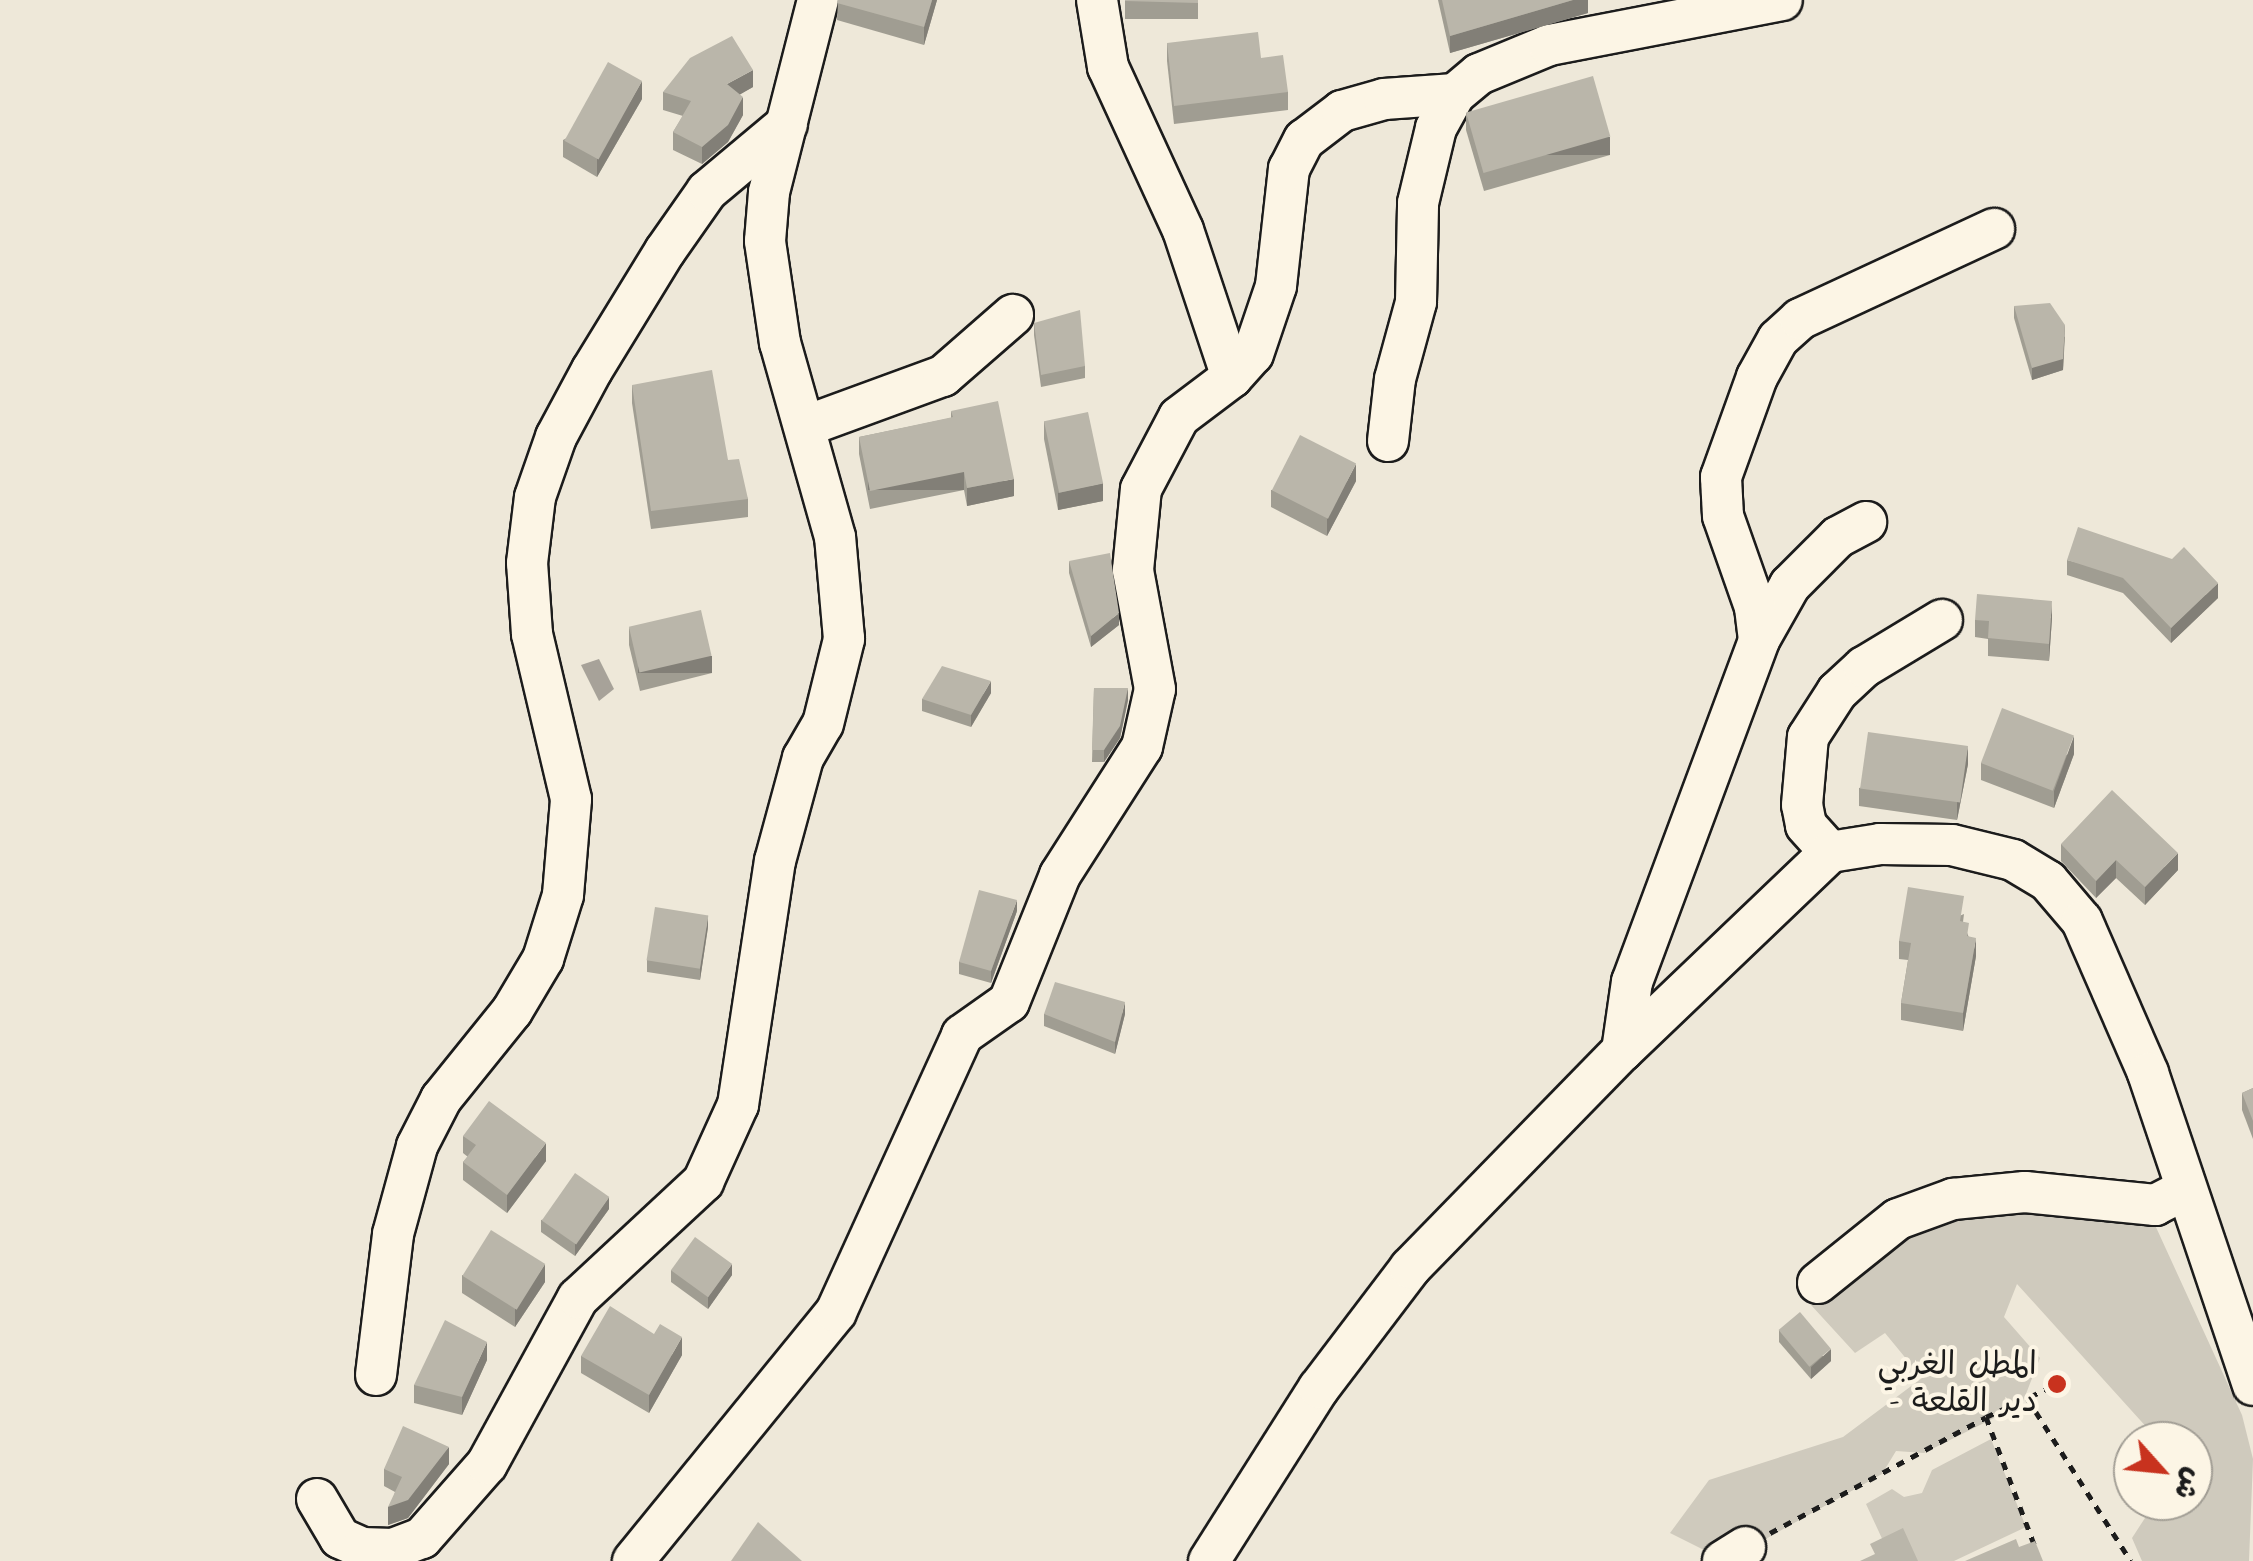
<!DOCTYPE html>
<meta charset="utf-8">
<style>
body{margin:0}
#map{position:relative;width:2253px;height:1561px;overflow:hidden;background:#eee8d9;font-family:"Architects Daughter","Playpen Sans Arabic",sans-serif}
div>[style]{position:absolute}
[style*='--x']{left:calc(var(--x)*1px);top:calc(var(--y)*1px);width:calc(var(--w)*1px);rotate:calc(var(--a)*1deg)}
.green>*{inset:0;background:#cfcabd}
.water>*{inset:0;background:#a7a299}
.path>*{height:5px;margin-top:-2.5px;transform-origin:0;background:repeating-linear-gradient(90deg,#1c1c1c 0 8px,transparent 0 16px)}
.roads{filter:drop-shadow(2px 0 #1c1c1c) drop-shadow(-2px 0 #1c1c1c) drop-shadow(0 2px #1c1c1c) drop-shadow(0 -2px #1c1c1c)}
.minor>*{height:40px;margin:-20px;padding:0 20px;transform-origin:20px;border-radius:20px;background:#fcf5e5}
.wall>*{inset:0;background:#a09d92;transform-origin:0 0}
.shaded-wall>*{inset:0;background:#827f77;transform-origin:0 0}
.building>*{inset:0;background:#bab6aa;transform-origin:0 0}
.dots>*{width:28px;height:28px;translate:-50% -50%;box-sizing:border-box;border:5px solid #fcf5e5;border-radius:50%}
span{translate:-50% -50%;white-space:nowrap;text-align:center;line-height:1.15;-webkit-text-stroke:8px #fcf5e5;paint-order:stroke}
.poi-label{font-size:32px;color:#1c1c1c}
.right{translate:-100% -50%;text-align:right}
.north{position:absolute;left:2113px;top:1421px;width:100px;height:100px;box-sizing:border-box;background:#fcf5e5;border:2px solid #a29e95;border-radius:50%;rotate:117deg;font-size:28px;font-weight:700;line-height:40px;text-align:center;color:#1c1c1c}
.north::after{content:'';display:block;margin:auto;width:35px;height:45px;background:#c8321e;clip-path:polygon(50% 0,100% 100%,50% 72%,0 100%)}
</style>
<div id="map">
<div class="green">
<i style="clip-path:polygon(2045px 1202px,2155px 1225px,2242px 1415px,2253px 1459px,2249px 1561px,2142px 1561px,2132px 1538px,2156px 1501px,2193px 1501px,2193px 1441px,2159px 1441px,2017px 1284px,2004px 1317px,2040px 1358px,2022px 1404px,1924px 1453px,1896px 1451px,1882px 1474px,1726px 1561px,1670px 1533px,1709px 1480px,1843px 1437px,1922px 1378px,1885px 1333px,1855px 1353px,1811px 1305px,1890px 1232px,1939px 1210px)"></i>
<i style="clip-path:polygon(1991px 1439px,2026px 1527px,1954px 1561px,1913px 1561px,1885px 1545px,1866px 1504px,1892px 1489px,1904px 1497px,1922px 1493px,1932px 1470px)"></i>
</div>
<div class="water">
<i style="clip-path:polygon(599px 659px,614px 689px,599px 701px,581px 665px)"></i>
</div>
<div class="path">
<i style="--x:2027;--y:1398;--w:193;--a:57.5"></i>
<i style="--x:1986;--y:1417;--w:78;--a:-24.9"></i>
<i style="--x:1770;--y:1533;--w:245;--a:-28.2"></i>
<i style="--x:1986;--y:1417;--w:139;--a:69.3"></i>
</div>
<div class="roads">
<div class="minor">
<i style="--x:1097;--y:0;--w:68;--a:80.7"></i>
<i style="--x:1108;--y:67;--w:179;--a:65.3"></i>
<i style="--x:1183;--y:230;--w:155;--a:71.6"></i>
<i style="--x:1232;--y:377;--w:31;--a:-48"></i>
<i style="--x:1253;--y:354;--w:72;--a:-71.3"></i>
<i style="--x:1276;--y:286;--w:118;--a:-83.7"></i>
<i style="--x:1289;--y:169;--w:33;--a:-63"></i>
<i style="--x:1304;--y:140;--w:48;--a:-37.3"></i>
<i style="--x:1342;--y:111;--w:44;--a:-15.9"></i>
<i style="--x:1384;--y:99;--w:71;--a:-4"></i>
<i style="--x:1455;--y:94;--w:31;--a:-40"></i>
<i style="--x:1479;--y:74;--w:76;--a:-22.5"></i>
<i style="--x:1549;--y:45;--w:237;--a:-10.9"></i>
<i style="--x:806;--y:426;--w:146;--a:-20.1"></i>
<i style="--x:943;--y:376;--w:93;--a:-41.1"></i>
<i style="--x:1388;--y:441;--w:62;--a:-83.6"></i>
<i style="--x:1395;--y:379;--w:80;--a:-74.7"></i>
<i style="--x:1416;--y:302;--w:99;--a:-88.8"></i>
<i style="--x:1418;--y:203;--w:77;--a:-76.5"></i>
<i style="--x:1436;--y:128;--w:39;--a:-61"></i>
<i style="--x:1759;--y:640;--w:63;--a:-60.6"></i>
<i style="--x:1790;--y:585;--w:68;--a:-45"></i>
<i style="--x:1838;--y:537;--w:32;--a:-28"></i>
<i style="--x:1830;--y:852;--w:36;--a:-132"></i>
<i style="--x:1806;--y:825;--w:20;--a:-101"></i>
<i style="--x:1802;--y:805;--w:68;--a:-85"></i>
<i style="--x:1808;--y:737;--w:54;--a:-57.2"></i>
<i style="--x:1837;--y:692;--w:37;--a:-43"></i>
<i style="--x:1864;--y:667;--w:91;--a:-31.1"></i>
<i style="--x:1622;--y:1051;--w:70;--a:-81.8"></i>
<i style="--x:1632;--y:982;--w:365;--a:-69.6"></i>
<i style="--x:1759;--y:640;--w:33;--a:-97"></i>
<i style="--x:1755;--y:607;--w:96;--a:-109.4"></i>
<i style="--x:1723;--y:516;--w:39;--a:-93"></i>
<i style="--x:1721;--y:477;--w:106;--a:-70.2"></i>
<i style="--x:1757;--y:377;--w:43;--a:-61.1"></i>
<i style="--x:1778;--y:339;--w:30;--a:-42"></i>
<i style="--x:1800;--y:319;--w:214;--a:-24.9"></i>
<i style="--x:1818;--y:1283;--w:102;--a:-38.7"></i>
<i style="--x:1898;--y:1219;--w:59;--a:-20"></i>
<i style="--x:1953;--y:1199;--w:72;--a:-5.6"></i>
<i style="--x:2025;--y:1192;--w:131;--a:5.7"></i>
<i style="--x:2155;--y:1205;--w:31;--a:-27"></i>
<i style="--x:376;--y:1375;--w:142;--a:-83.1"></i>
<i style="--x:393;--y:1234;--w:91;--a:-74.7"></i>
<i style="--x:417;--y:1146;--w:53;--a:-62.9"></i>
<i style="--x:441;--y:1099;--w:113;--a:-51.1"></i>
<i style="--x:512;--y:1011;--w:61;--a:-59.2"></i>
<i style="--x:543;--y:959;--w:67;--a:-72.6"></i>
<i style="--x:563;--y:895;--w:96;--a:-85.2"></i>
<i style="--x:571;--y:799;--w:170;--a:-103.3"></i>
<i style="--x:532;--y:634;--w:71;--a:-94"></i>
<i style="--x:527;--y:563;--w:66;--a:-83.1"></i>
<i style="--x:535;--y:497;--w:64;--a:-70.7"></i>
<i style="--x:556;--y:437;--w:76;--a:-61.8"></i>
<i style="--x:592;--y:370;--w:140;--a:-58.5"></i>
<i style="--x:665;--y:251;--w:73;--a:-55"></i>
<i style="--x:707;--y:191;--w:104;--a:-39.9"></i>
<i style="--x:317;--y:1499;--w:45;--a:59.5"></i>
<i style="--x:340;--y:1538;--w:24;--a:24"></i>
<i style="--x:362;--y:1548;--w:31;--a:2"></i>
<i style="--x:393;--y:1549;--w:31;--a:-21"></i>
<i style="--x:422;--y:1538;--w:98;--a:-48.7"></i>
<i style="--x:487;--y:1464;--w:189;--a:-61.3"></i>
<i style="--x:578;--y:1298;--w:171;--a:-42.9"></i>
<i style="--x:703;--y:1182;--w:85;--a:-65.6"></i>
<i style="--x:738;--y:1105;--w:247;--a:-81.4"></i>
<i style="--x:775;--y:861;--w:107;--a:-74.8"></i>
<i style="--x:803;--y:758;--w:39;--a:-60"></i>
<i style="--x:823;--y:724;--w:88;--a:-76.1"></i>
<i style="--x:844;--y:639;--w:102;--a:-95"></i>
<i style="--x:835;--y:537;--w:202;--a:-105.8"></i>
<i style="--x:780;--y:343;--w:103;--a:-98.4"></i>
<i style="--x:765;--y:241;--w:49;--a:-85.3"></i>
<i style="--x:769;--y:192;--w:198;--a:-75.7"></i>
<i style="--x:633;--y:1561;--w:321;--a:-50.8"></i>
<i style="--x:836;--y:1312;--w:304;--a:-65.5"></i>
<i style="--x:962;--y:1035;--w:57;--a:-35.1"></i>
<i style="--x:1009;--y:1002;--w:137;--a:-68.1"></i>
<i style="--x:1060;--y:875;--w:152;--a:-57.4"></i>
<i style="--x:1142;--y:747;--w:59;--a:-77.4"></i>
<i style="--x:1155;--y:689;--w:121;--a:-100.5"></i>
<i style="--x:1133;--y:570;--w:81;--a:-84.4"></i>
<i style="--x:1141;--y:489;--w:81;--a:-62.2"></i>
<i style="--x:1179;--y:417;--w:66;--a:-37"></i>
<i style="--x:1209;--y:1561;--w:205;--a:-57.6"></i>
<i style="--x:1319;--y:1388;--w:151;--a:-52.8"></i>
<i style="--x:1410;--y:1268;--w:303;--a:-45.7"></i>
<i style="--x:1622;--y:1051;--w:288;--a:-43.7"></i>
<i style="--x:1830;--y:852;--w:51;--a:-9.1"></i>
<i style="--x:1880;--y:844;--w:72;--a:0.8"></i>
<i style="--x:1952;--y:845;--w:63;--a:13.8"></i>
<i style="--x:2013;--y:860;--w:41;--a:31"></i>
<i style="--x:2048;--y:881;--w:52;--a:49.6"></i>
<i style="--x:2082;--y:921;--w:166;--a:66.5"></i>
<i style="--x:2148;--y:1073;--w:329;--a:71.4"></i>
<i style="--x:1723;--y:1561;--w:26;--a:-32"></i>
</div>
</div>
<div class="wall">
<i style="clip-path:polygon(838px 0,937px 0,924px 45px,837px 20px)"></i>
<i style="left:1125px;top:0;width:73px;height:19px"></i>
<i style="clip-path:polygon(1438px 0,1588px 0,1588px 13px,1450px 53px)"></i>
<i style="clip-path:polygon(1167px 43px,1261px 58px,1288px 92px,1288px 110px,1174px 124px,1167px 61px)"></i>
<i style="clip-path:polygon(753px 87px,740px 94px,743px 115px,728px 142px,702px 164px,673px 150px,673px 132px,683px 116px,663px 110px,663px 92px)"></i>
<i style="clip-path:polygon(642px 99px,597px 177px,563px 157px,563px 140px)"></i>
<i style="clip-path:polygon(1466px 113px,1610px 155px,1484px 191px,1466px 130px)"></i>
<i style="clip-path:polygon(2014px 306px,2065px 337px,2063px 370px,2032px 380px,2014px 318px)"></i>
<i style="clip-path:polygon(1034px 323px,1085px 366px,1085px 378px,1041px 387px,1034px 335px)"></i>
<i style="clip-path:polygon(632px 385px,728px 460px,748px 499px,748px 517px,651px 529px,632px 403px)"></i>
<i style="clip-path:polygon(951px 411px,1014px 496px,967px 506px,964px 490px,870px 509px,859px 454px,859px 437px,951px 418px)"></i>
<i style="clip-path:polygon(1044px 421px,1103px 501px,1058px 510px,1044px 439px)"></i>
<i style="clip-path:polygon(1356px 481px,1327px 536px,1271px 507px,1271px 490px)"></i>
<i style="clip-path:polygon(2067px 560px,2218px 598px,2171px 643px,2123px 593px,2067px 575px)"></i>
<i style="clip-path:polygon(1069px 561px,1119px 625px,1091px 647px,1069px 573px)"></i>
<i style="clip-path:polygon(2052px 618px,2049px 661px,1988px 656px,1988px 639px,1975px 637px,1975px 620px)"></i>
<i style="clip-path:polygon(629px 628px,712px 673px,640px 691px,629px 645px)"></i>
<i style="clip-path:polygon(1094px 688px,1128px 700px,1120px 738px,1104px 762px,1092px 762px)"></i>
<i style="clip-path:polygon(991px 693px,971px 727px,922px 711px,922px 699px)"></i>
<i style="clip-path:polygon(2074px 754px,2054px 808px,1981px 780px,1981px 763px)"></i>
<i style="clip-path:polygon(1968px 764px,1957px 820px,1859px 806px,1859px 788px)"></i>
<i style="clip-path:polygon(2061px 844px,2178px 870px,2145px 905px,2116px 878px,2096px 898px,2061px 861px)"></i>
<i style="clip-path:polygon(1017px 911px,991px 983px,959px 974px,959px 962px)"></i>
<i style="clip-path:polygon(1964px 914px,1963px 922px,1976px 956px,1963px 1031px,1901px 1020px,1901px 1003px,1908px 960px,1899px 959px,1899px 941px)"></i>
<i style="clip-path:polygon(708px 927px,700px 980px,647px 972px,647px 960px)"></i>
<i style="clip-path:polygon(1044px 1014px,1125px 1014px,1115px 1054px,1044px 1026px)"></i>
<i style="clip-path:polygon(2253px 1088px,2253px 1139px,2242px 1110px,2242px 1093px)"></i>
<i style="clip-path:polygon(463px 1136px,546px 1161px,507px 1213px,463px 1180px,463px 1162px,468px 1157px,463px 1153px)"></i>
<i style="clip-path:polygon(609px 1209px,575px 1256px,541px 1232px,541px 1220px)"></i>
<i style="clip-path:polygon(671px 1270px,732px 1275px,708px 1309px,671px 1282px)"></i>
<i style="clip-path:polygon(462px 1275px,545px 1282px,515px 1327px,462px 1293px)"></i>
<i style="clip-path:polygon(1779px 1330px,1831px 1361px,1811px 1379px,1779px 1342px)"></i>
<i style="clip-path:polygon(682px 1355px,649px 1413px,581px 1373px,581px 1356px)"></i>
<i style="clip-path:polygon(487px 1360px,462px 1415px,414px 1403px,414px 1385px)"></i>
<i style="clip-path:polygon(449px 1464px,408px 1518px,388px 1525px,395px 1492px,384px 1486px,384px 1469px)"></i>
</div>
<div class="shaded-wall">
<i style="clip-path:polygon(932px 0,937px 0,924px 45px,924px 27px)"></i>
<i style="clip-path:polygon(1573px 0,1588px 0,1588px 13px,1450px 53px,1450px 36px)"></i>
<i style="clip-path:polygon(753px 70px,753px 87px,727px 102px,727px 84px)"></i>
<i style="clip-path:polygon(642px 81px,642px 99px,597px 177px,597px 159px)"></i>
<i style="clip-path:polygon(743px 97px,743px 115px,728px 142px,702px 164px,702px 147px)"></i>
<i style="left:1610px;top:137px;width:18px;height:131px;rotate:90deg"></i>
<i style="clip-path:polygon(2065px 325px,2063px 370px,2032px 380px,2032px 368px)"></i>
<i style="clip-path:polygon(1356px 464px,1356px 481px,1327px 536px,1327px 519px)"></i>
<i style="left:964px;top:472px;width:18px;height:96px;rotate:90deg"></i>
<i style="clip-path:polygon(1014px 479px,1014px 496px,967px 506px,967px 488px)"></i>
<i style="clip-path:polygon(1103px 483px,1103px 501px,1058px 510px,1058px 493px)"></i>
<i style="clip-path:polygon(2218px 583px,2218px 598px,2171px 643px,2171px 628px)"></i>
<i style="clip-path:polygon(2052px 601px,2052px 618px,2049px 661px,2049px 644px)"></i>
<i style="clip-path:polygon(1119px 613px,1119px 625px,1091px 647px,1091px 636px)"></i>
<i style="left:712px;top:656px;width:17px;height:74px;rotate:90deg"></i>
<i style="clip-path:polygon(991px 681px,991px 693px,971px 727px,971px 715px)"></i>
<i style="clip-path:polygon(1128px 688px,1128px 700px,1120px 738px,1104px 762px,1104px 750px)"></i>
<i style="clip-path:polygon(2074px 736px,2074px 754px,2054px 808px,2054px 791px)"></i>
<i style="clip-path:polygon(1968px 746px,1968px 764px,1957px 820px,1957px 802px)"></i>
<i style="clip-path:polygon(2178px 853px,2178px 870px,2145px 905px,2145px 887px)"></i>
<i style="clip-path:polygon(2116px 860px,2116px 878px,2096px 898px,2096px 881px)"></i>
<i style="clip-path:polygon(1017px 900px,1017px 911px,991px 983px,991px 971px)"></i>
<i style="clip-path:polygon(708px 915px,708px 927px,700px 980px,700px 968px)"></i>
<i style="clip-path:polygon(1976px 938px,1976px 956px,1963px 1031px,1963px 1013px)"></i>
<i style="clip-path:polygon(1125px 1002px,1125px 1014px,1115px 1054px,1115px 1042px)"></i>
<i style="clip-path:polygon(546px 1143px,546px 1161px,507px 1213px,507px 1195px)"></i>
<i style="clip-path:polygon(609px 1197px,609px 1209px,575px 1256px,575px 1244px)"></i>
<i style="clip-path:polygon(545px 1264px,545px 1282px,515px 1327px,515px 1309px)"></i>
<i style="clip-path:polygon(732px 1264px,732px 1275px,708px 1309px,708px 1297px)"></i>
<i style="clip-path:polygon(682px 1337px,682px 1355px,649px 1413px,649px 1395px)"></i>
<i style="clip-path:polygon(487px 1342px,487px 1360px,462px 1415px,462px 1397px)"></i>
<i style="clip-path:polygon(1831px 1349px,1831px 1361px,1811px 1379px,1811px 1367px)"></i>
<i style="clip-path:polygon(449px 1447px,449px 1464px,408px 1518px,388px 1525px,388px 1507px)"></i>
</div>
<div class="building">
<i style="clip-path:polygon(838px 0,932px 0,924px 27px,837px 3px)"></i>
<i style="clip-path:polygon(1125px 0,1198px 0,1198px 3px,1125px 1px)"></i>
<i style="clip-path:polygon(1442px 0,1573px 0,1450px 36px)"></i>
<i style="clip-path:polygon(1258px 32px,1261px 58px,1283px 55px,1288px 92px,1174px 106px,1167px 43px)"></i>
<i style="clip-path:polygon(732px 36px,753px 70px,727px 84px,743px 97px,728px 125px,702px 147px,673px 132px,691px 101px,663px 92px,690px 58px)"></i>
<i style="left:608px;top:62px;width:39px;height:90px;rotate:29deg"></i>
<i style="left:1593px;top:76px;width:63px;height:132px;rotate:74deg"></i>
<i style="clip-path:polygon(2050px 303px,2065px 325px,2063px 359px,2032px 368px,2014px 306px)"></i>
<i style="clip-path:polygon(1080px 310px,1085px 366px,1041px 375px,1034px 323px)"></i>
<i style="clip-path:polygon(712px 370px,728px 460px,739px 459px,748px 499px,651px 511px,632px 385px)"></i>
<i style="clip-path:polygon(998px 401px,1014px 479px,967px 488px,964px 472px,870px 491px,859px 437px,953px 417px,951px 411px)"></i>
<i style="left:1088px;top:412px;width:73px;height:45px;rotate:78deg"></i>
<i style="left:1300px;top:435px;width:63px;height:62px;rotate:27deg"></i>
<i style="clip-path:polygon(2078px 527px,2172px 559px,2184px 547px,2218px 583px,2171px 628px,2123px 578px,2067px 560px)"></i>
<i style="clip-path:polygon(1110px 553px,1119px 613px,1091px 636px,1069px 561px)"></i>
<i style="clip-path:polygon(1977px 594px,2052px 601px,2049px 644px,1988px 638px,1989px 621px,1975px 620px)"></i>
<i style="left:701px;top:610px;width:47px;height:74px;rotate:77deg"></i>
<i style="clip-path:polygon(942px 666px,991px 681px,971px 715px,922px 699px)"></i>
<i style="clip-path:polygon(1094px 688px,1128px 688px,1120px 726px,1104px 750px,1092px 750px)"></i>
<i style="left:2002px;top:708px;width:77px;height:59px;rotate:21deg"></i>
<i style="left:1868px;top:732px;width:101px;height:57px;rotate:8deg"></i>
<i style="clip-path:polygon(2112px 790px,2178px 853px,2145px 887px,2116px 860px,2096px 881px,2061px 844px)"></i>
<i style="clip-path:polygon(1908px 887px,1964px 896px,1960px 921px,1969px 923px,1967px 936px,1976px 938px,1963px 1013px,1901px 1003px,1911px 943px,1899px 941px)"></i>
<i style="clip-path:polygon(979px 890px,1017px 900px,991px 971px,959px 962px)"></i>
<i style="left:655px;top:907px;width:54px;height:54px;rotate:9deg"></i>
<i style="clip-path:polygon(1055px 982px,1125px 1002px,1115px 1042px,1044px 1014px)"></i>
<i style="clip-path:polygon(2253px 1088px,2253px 1121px,2242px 1093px)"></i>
<i style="clip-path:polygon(489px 1101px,546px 1143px,507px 1195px,463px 1162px,476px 1145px,463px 1136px)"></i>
<i style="left:575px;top:1173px;width:42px;height:58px;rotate:35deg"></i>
<i style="left:491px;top:1230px;width:64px;height:54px;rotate:32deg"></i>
<i style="left:695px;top:1237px;width:46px;height:41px;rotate:36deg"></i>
<i style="clip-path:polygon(610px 1306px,654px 1334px,660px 1324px,682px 1337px,649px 1395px,581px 1356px)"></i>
<i style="left:1800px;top:1312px;width:48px;height:28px;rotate:50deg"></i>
<i style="clip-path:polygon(445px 1320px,487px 1342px,462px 1397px,414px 1385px)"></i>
<i style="clip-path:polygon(403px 1426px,449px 1447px,408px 1500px,388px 1507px,402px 1477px,384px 1469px)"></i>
<i style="clip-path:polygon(758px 1522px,802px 1561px,731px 1561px)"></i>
<i style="clip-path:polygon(1903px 1528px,1918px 1561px,1860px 1561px,1875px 1554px,1870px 1544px)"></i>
<i style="clip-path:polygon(2016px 1539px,2019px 1547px,2035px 1541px,2043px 1561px,1965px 1561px)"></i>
</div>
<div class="dots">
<i style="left:2057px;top:1384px;background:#c8321e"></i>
</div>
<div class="poi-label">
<span class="right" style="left:2037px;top:1384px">المطل الغربي<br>- دير القلعة</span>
</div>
<div class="north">ش</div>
</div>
